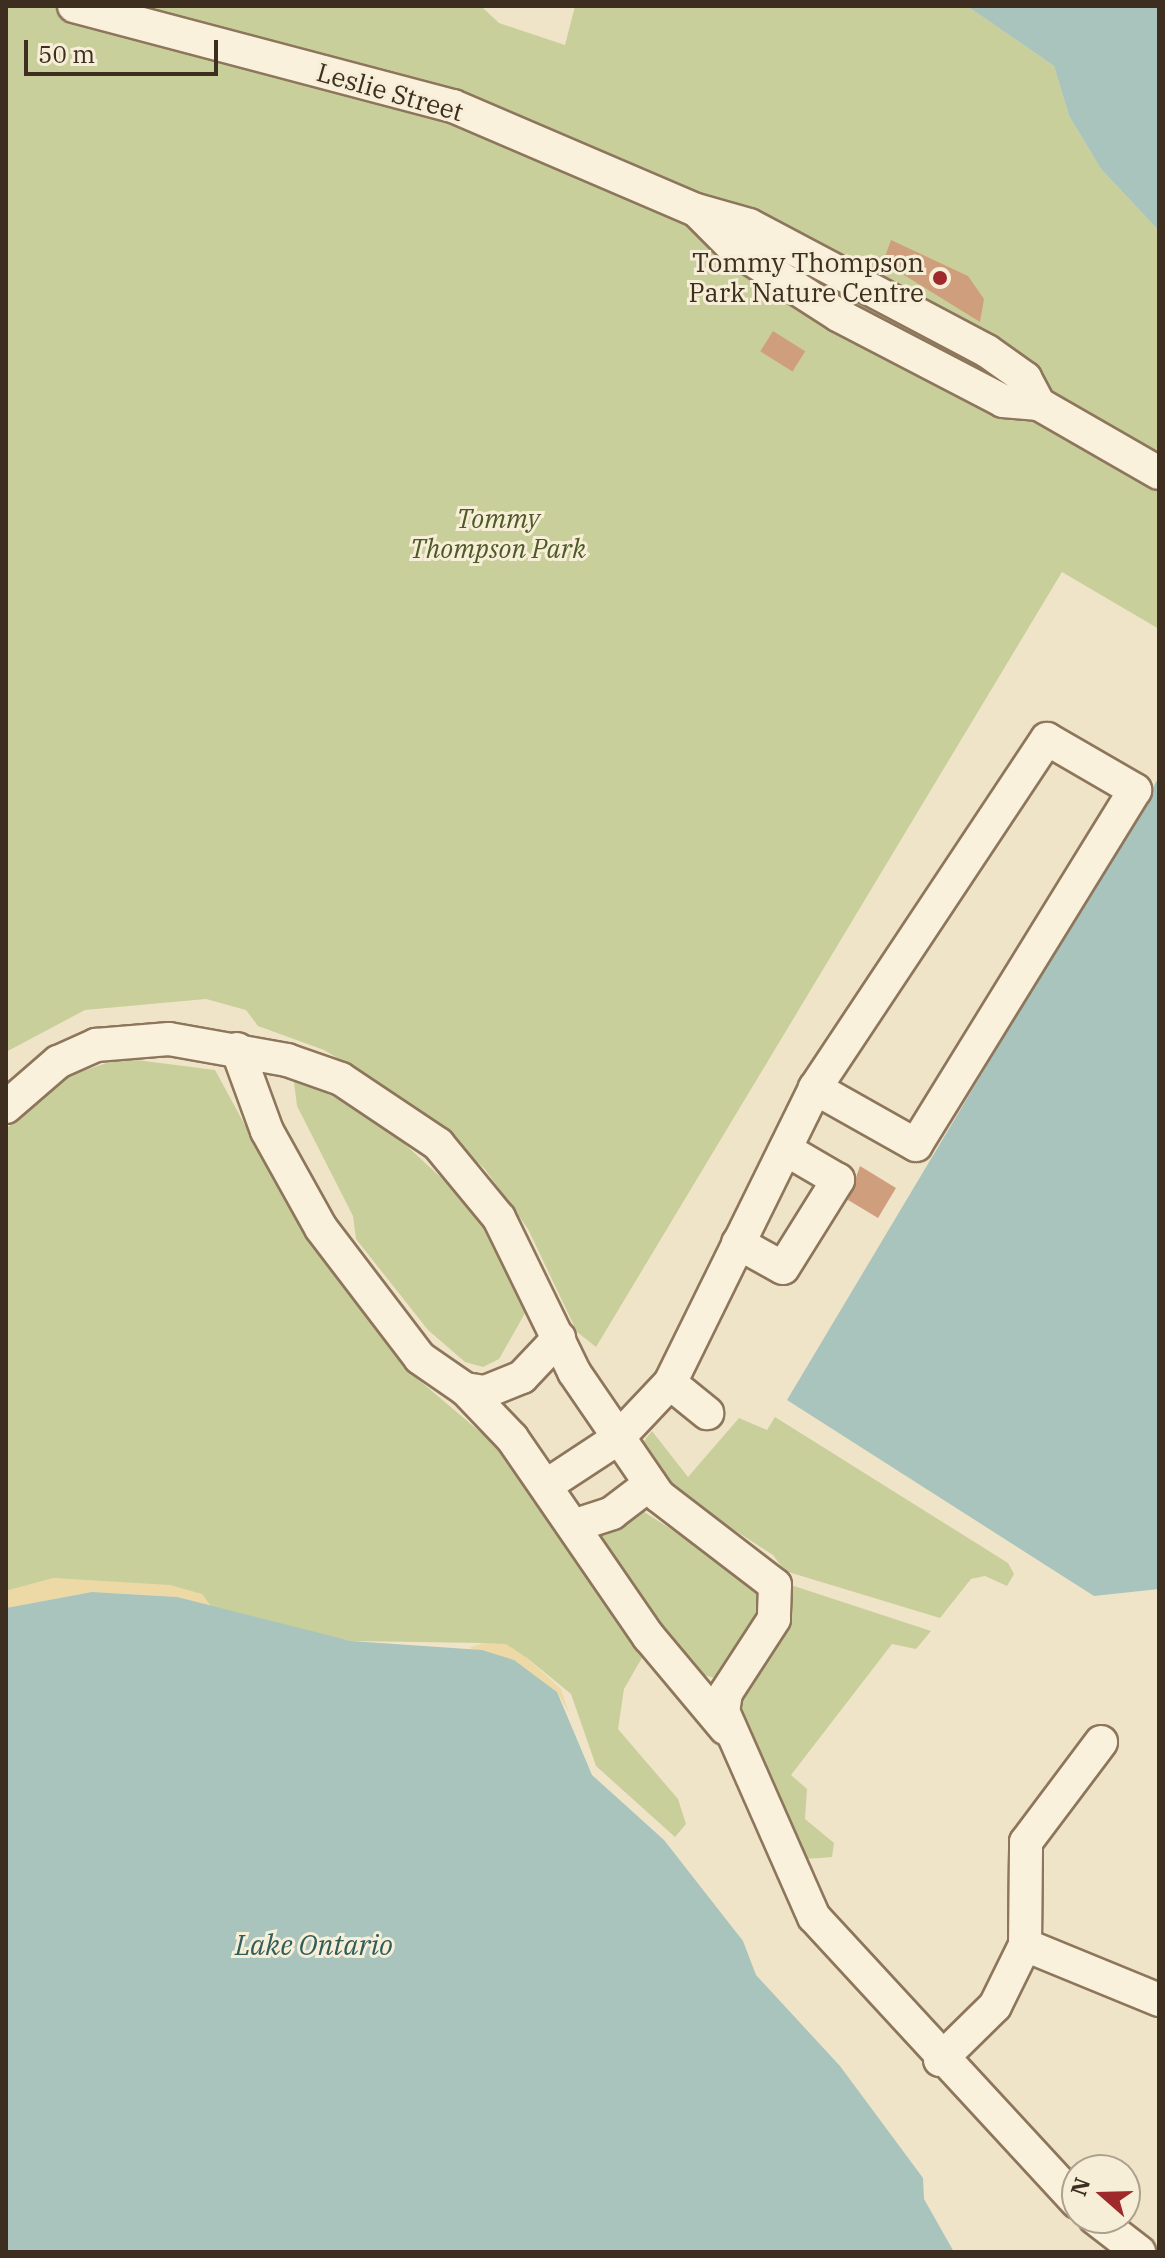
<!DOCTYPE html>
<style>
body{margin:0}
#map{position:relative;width:1165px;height:2258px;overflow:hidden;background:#f0e4c8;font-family:"IBM Plex Serif",serif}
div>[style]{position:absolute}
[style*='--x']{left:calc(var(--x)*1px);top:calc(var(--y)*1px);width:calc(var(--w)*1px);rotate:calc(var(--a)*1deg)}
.green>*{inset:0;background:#c9cf9b}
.sand>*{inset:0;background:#ecd9a5}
.water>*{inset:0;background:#a9c4bc}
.building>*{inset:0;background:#cf9f7d;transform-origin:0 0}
.roads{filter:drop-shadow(2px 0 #8d765c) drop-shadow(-2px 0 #8d765c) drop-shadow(0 2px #8d765c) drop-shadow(0 -2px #8d765c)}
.minor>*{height:32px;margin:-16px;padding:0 16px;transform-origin:16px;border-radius:16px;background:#faf1dc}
.dots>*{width:22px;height:22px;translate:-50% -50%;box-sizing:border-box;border:4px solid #f7eed8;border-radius:50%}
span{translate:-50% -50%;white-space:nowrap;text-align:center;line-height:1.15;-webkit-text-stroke:6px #f7eed8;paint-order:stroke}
.street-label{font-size:26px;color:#3d2e20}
.poi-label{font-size:26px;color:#3d2e20}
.right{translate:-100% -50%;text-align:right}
.park-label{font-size:26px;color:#4d5a26;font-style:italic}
.water-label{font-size:28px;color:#2f5d5a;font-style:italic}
.frame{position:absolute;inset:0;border:8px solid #3d2e20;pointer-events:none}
.north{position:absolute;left:1061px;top:2154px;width:80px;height:80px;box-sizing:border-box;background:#f7eed8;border:2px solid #ada18e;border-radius:50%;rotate:290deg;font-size:22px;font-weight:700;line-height:32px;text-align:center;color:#3d2e20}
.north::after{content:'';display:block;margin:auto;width:28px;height:36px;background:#9e2a2b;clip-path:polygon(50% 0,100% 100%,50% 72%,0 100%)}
.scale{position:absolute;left:24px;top:40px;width:194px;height:36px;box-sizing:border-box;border:4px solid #3d2e20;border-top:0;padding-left:10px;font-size:24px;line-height:28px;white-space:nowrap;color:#3d2e20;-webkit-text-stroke:6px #f7eed8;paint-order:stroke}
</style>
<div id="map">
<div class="green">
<i style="clip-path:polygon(6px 6px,481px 6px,499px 23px,565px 45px,575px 6px,967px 6px,1054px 66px,1069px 116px,1101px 169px,1159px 231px,1159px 629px,1062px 572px,596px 1347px,577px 1332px,528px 1229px,484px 1168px,403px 1098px,324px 1050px,258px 1026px,246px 1010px,206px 999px,85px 1010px,6px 1052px)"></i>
<i style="clip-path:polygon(121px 1058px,215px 1070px,306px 1237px,354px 1300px,413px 1375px,531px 1475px,639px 1631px,643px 1656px,624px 1689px,618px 1729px,678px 1799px,686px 1824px,675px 1837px,596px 1766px,571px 1694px,527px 1658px,483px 1643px,351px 1641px,214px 1611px,202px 1594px,54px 1578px,6px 1591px,6px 1129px,57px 1080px)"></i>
<i style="clip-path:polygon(293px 1075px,382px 1123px,476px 1210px,528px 1308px,499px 1359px,483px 1367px,465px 1362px,428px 1330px,356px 1239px,353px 1216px,297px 1106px)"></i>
<i style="clip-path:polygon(775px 1417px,1008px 1563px,1014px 1574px,1007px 1586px,985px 1576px,971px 1579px,940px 1618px,785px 1571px,773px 1555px,680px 1495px,644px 1441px,652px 1431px,688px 1477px,739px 1418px,767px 1430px)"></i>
<i style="clip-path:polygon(638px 1508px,760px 1586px,766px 1607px,717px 1679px,691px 1671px,594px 1528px)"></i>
<i style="clip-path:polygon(791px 1585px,931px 1631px,916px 1649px,892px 1644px,791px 1775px,807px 1789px,805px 1819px,834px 1843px,832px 1857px,821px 1858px,801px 1859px,742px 1726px,740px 1703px,783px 1631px)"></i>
</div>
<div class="sand">
<i style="clip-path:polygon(54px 1578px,170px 1585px,202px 1594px,214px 1611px,177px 1597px,92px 1592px,6px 1608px,6px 1591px)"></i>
<i style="clip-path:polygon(483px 1643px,506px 1644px,527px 1658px,561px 1689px,569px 1713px,557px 1692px,514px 1660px,469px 1648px)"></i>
</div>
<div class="water">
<i style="clip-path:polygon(967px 6px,1159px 6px,1159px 231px,1101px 169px,1069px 116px,1054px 66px)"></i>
<i style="clip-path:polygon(1159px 777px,1159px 1589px,1094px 1596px,787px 1400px)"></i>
<i style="clip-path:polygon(92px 1592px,177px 1597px,351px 1641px,482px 1650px,514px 1660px,557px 1692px,592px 1775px,664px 1840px,743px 1941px,756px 1975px,840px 2066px,923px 2178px,924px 2199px,954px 2252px,6px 2252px,6px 1608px)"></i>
</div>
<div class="building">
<i style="clip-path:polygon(891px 240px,968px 276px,984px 299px,980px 322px,883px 262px)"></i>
<i style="left:773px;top:331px;width:38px;height:24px;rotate:32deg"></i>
<i style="clip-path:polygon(860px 1166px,896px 1188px,878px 1218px,848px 1200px)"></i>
</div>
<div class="roads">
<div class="minor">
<i style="--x:74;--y:6;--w:392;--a:14.8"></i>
<i style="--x:453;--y:106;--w:264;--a:23.2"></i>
<i style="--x:696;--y:210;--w:55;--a:15.8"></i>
<i style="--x:749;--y:225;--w:269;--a:27.9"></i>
<i style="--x:987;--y:351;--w:47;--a:35.4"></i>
<i style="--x:1025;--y:378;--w:30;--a:62"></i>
<i style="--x:698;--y:212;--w:51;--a:45"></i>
<i style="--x:734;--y:248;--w:124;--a:32.8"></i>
<i style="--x:838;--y:315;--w:186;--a:27.5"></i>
<i style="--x:1003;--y:401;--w:36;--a:5"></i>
<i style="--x:1039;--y:404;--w:138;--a:29.9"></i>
<i style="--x:237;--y:1049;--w:87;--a:69.9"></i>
<i style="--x:267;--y:1131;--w:111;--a:60.9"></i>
<i style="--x:321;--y:1228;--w:163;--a:52.7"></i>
<i style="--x:420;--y:1358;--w:55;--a:34.6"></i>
<i style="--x:465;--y:1389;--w:20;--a:9"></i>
<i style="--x:485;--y:1392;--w:40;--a:-22"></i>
<i style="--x:522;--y:1377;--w:54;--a:-46.5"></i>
<i style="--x:6;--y:1107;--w:69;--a:-40.9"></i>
<i style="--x:58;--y:1062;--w:42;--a:-24.1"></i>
<i style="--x:96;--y:1045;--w:73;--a:-4.7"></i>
<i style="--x:169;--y:1039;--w:120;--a:10.1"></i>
<i style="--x:287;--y:1060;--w:57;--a:19.4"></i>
<i style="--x:341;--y:1079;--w:117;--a:33.8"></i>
<i style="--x:438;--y:1144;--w:96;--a:50.5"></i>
<i style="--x:499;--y:1218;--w:171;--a:64"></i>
<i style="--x:574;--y:1372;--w:150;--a:55.6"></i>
<i style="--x:659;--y:1496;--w:146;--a:37.5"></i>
<i style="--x:775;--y:1585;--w:34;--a:92"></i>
<i style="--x:774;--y:1619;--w:88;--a:123"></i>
<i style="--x:726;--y:1693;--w:18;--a:99"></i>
<i style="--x:723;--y:1711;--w:225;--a:66.2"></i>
<i style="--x:814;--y:1917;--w:388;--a:47.3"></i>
<i style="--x:738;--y:1243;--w:51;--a:29.1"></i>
<i style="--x:783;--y:1268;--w:104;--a:-58"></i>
<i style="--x:838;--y:1180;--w:61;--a:-149.7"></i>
<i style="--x:670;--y:1383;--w:48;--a:39"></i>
<i style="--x:465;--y:1389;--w:68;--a:46.2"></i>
<i style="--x:512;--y:1438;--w:242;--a:55.5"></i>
<i style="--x:649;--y:1637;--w:119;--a:50.1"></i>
<i style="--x:547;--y:1485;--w:84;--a:-33.3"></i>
<i style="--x:617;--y:1439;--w:77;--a:-46.6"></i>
<i style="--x:670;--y:1383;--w:329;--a:-63.8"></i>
<i style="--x:815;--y:1088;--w:419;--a:-56.4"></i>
<i style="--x:1047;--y:739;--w:102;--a:30.1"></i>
<i style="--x:1135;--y:790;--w:417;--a:121.7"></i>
<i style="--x:916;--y:1145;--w:116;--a:-150.6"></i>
<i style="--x:576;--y:1525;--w:38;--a:-18"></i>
<i style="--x:612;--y:1513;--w:48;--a:-37.3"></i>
<i style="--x:1025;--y:1945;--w:145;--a:22.3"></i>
<i style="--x:940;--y:2060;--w:77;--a:-44.5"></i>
<i style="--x:995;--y:2006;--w:68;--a:-63.8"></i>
<i style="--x:1025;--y:1945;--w:103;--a:-89.4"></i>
<i style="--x:1026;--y:1842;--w:125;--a:-53.1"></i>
<i style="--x:1095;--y:2218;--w:56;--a:37.7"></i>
</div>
</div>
<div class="dots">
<i style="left:940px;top:278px;background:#9e2a2b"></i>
</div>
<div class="street-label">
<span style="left:390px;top:92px;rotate:16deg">Leslie Street</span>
</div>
<div class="poi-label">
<span class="right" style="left:924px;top:278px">Tommy Thompson<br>Park Nature Centre</span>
</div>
<div class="park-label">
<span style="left:498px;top:534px">Tommy<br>Thompson Park</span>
</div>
<div class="water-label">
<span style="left:314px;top:1945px">Lake Ontario</span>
</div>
<div class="frame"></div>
<div class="north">N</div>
<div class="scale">50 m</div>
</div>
